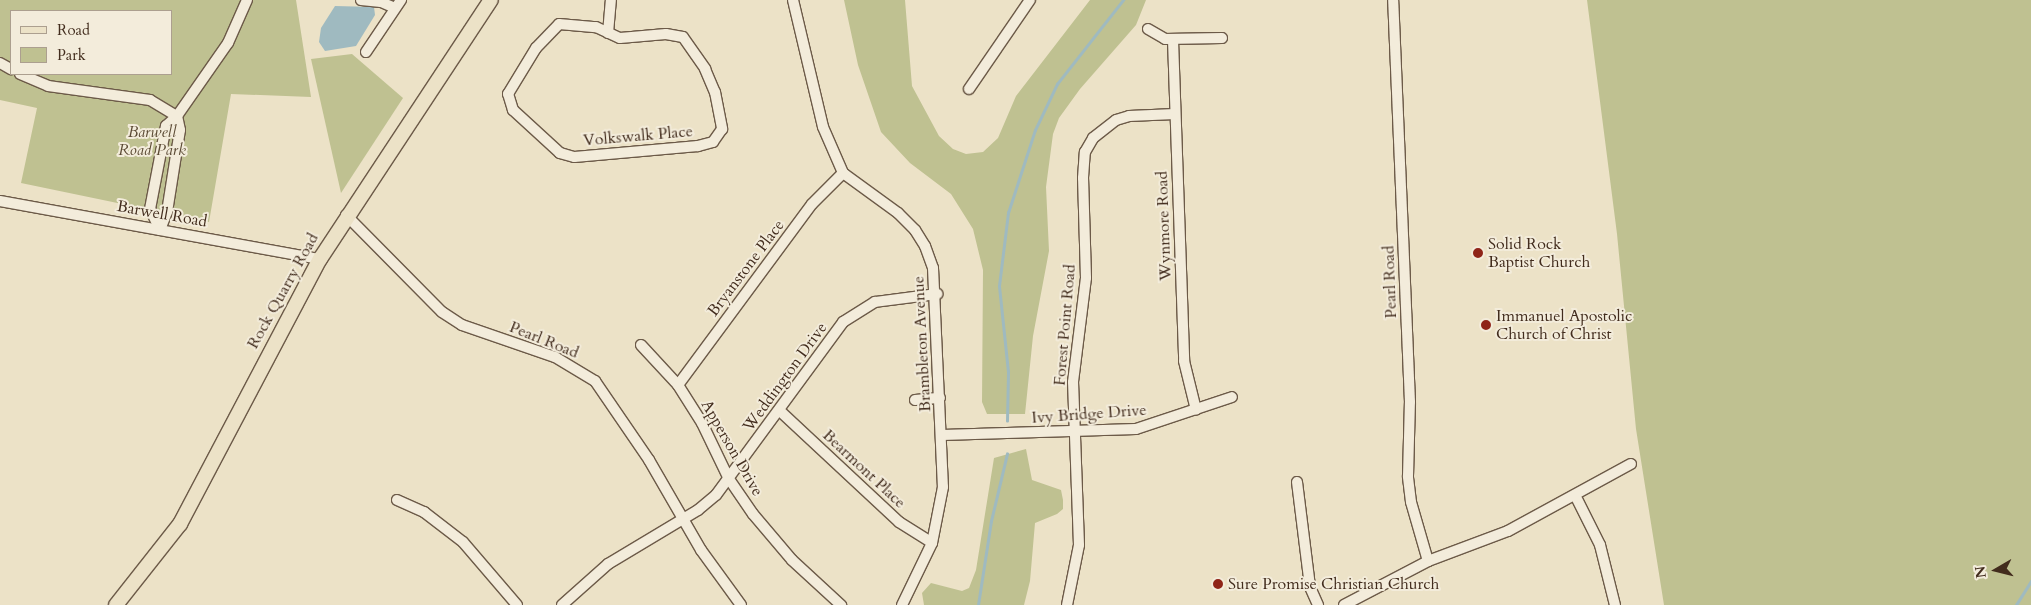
<!DOCTYPE html>
<style>
body{margin:0}
#map{position:relative;width:2031px;height:605px;overflow:hidden;background:#ece2c7;font-family:Cardo,serif}
div>[style]{position:absolute}
[style*='--x']{left:calc(var(--x)*1px);top:calc(var(--y)*1px);width:calc(var(--w)*1px);rotate:calc(var(--a)*1deg)}
.green>*{inset:0;background:#bfc191}
.water>*{inset:0;background:#9fbac0}
.stream>*{height:2.5px;margin:-1.25px;padding:0 1.25px;transform-origin:1.25px;border-radius:1.25px;background:#9fbac0}
.roads{filter:drop-shadow(1px 0 #6c5a48) drop-shadow(-1px 0 #6c5a48) drop-shadow(0 1px #6c5a48) drop-shadow(0 -1px #6c5a48)}
.minor>*{height:10px;margin:-5px;padding:0 5px;transform-origin:5px;border-radius:5px;background:#f3ecdb}
.major>*{height:14px;margin:-7px;padding:0 7px;transform-origin:7px;border-radius:7px;background:#ece2c7}
.dots>*{width:14px;height:14px;translate:-50% -50%;box-sizing:border-box;border:2px solid #f3ecdb;border-radius:50%}
span{translate:-50% -50%;white-space:nowrap;text-align:center;line-height:1.15;-webkit-text-stroke:4px #f3ecdb;paint-order:stroke}
.park-label{font-size:16px;color:#5b4a34;font-style:italic}
.street-label{font-size:16px;color:#422c1d}
.poi-label{font-size:16px;color:#422c1d}
.left{translate:0 -50%;text-align:left}
.legend{position:absolute;left:10px;top:10px;width:162px;height:65px;box-sizing:border-box;background:#f3ecdb;border:1px solid #ac9f8f;margin:0;padding:6px 9px;list-style:none;font-size:15px;color:#422c1d}
.legend li{display:flex;align-items:center;gap:10px;height:25px}
.legend b{width:25px;border:1px solid #ac9f8f}
.north{position:absolute;left:1971px;top:545px;width:50px;height:50px;-webkit-text-stroke:4px #f3ecdb;paint-order:stroke;rotate:262deg;font-size:14px;font-weight:700;line-height:20px;text-align:center;color:#422c1d}
.north::after{content:'';display:block;margin:auto;width:18px;height:22px;background:#422c1d;clip-path:polygon(50% 0,100% 100%,50% 72%,0 100%)}
</style>
<div id="map">
<div class="green">
<i style="clip-path:polygon(evenodd,0 0,296px 0,311px 97px,231px 94px,209px 222px,21px 183px,37px 108px,0 100px,0 0,11px 11px,171px 11px,171px 74px,11px 74px,11px 11px)"></i>
<i style="clip-path:polygon(844px 0,905px 0,912px 86px,939px 136px,953px 149px,966px 154px,983px 152px,998px 138px,1016px 96px,1090px 0,1146px 0,1136px 25px,1080px 89px,1059px 118px,1053px 134px,1046px 187px,1049px 251px,1033px 336px,1025px 414px,987px 414px,982px 402px,983px 270px,973px 229px,951px 194px,910px 163px,881px 132px,858px 65px)"></i>
<i style="clip-path:polygon(1587px 0,2031px 0,2031px 605px,1664px 605px,1636px 429px,1617px 234px)"></i>
<i style="clip-path:polygon(352px 54px,403px 98px,341px 193px,311px 59px)"></i>
<i style="clip-path:polygon(1026px 449px,1032px 480px,1061px 490px,1063px 500px,1063px 509px,1057px 514px,1035px 523px,1030px 581px,1024px 605px,924px 605px,922px 593px,931px 583px,962px 591px,969px 588px,976px 570px,994px 458px)"></i>
</div>
<div class="water">
<i style="clip-path:polygon(335px 6px,374px 7px,375px 15px,356px 46px,325px 51px,319px 42px,321px 28px)"></i>
</div>
<div class="stream">
<i style="--x:1007;--y:421;--w:49;--a:-88.8"></i>
<i style="--x:1008;--y:372;--w:86;--a:-96"></i>
<i style="--x:999;--y:286;--w:74;--a:-83"></i>
<i style="--x:1008;--y:213;--w:87;--a:-72"></i>
<i style="--x:1035;--y:130;--w:51;--a:-64.4"></i>
<i style="--x:1057;--y:84;--w:107;--a:-51.8"></i>
<i style="--x:978;--y:605;--w:85;--a:-81.2"></i>
<i style="--x:991;--y:521;--w:69;--a:-76.6"></i>
<i style="--x:2016;--y:605;--w:28;--a:-58"></i>
</div>
<div class="roads">
<div class="minor">
<i style="--x:361;--y:0;--w:20;--a:6"></i>
<i style="--x:381;--y:2;--w:15;--a:23"></i>
<i style="--x:793;--y:0;--w:130;--a:76.7"></i>
<i style="--x:823;--y:127;--w:50;--a:66.5"></i>
<i style="--x:843;--y:173;--w:68;--a:36"></i>
<i style="--x:898;--y:213;--w:24;--a:45"></i>
<i style="--x:915;--y:230;--w:19;--a:58"></i>
<i style="--x:925;--y:246;--w:23;--a:70"></i>
<i style="--x:933;--y:268;--w:219;--a:87.4"></i>
<i style="--x:943;--y:487;--w:57;--a:101.1"></i>
<i style="--x:932;--y:543;--w:69;--a:115.8"></i>
<i style="--x:559;--y:24;--w:37;--a:5"></i>
<i style="--x:596;--y:27;--w:26;--a:25"></i>
<i style="--x:620;--y:38;--w:46;--a:-5"></i>
<i style="--x:666;--y:34;--w:17;--a:10"></i>
<i style="--x:683;--y:37;--w:39;--a:55"></i>
<i style="--x:705;--y:69;--w:25;--a:67"></i>
<i style="--x:715;--y:92;--w:38;--a:79"></i>
<i style="--x:722;--y:129;--w:16;--a:125"></i>
<i style="--x:713;--y:142;--w:16;--a:165"></i>
<i style="--x:698;--y:146;--w:124;--a:174.9"></i>
<i style="--x:574;--y:157;--w:15;--a:-164"></i>
<i style="--x:560;--y:153;--w:64;--a:-137.5"></i>
<i style="--x:513;--y:110;--w:17;--a:-107"></i>
<i style="--x:508;--y:94;--w:54;--a:-58.7"></i>
<i style="--x:536;--y:48;--w:33;--a:-46"></i>
<i style="--x:1148;--y:29;--w:20;--a:30"></i>
<i style="--x:1165;--y:39;--w:57;--a:-1"></i>
<i style="--x:608;--y:33;--w:33;--a:-85"></i>
<i style="--x:1173;--y:40;--w:321;--a:88"></i>
<i style="--x:1184;--y:361;--w:50;--a:76.2"></i>
<i style="--x:366;--y:52;--w:63;--a:-56.1"></i>
<i style="--x:0;--y:63;--w:13;--a:29"></i>
<i style="--x:20;--y:74;--w:30;--a:23"></i>
<i style="--x:48;--y:86;--w:103;--a:7.8"></i>
<i style="--x:150;--y:100;--w:31;--a:31"></i>
<i style="--x:969;--y:89;--w:108;--a:-55.6"></i>
<i style="--x:0;--y:201;--w:325;--a:10.3"></i>
<i style="--x:346;--y:215;--w:136;--a:45.3"></i>
<i style="--x:442;--y:312;--w:24;--a:33"></i>
<i style="--x:462;--y:325;--w:98;--a:19"></i>
<i style="--x:555;--y:357;--w:47;--a:31"></i>
<i style="--x:595;--y:381;--w:96;--a:55.6"></i>
<i style="--x:649;--y:460;--w:104;--a:60"></i>
<i style="--x:701;--y:550;--w:68;--a:54"></i>
<i style="--x:160;--y:230;--w:23;--a:-115"></i>
<i style="--x:150;--y:209;--w:85;--a:-79.1"></i>
<i style="--x:166;--y:126;--w:15;--a:-42"></i>
<i style="--x:177;--y:116;--w:89;--a:-55.1"></i>
<i style="--x:228;--y:43;--w:47;--a:-66.2"></i>
<i style="--x:160;--y:230;--w:19;--a:-69"></i>
<i style="--x:167;--y:212;--w:83;--a:-81"></i>
<i style="--x:180;--y:130;--w:14;--a:-102"></i>
<i style="--x:641;--y:345;--w:54;--a:47.2"></i>
<i style="--x:678;--y:385;--w:45;--a:57.7"></i>
<i style="--x:702;--y:423;--w:62;--a:64.3"></i>
<i style="--x:729;--y:479;--w:42;--a:55.6"></i>
<i style="--x:753;--y:514;--w:60;--a:49.7"></i>
<i style="--x:792;--y:560;--w:67;--a:42.6"></i>
<i style="--x:678;--y:385;--w:225;--a:-53.5"></i>
<i style="--x:812;--y:204;--w:44;--a:-45"></i>
<i style="--x:915;--y:400;--w:25;--a:-5"></i>
<i style="--x:780;--y:411;--w:163;--a:43"></i>
<i style="--x:899;--y:522;--w:39;--a:32"></i>
<i style="--x:942;--y:435;--w:194;--a:-1.8"></i>
<i style="--x:1136;--y:429;--w:101;--a:-18.4"></i>
<i style="--x:1297;--y:482;--w:106;--a:82.9"></i>
<i style="--x:1310;--y:587;--w:20;--a:66"></i>
<i style="--x:1575;--y:495;--w:56;--a:63.4"></i>
<i style="--x:1600;--y:545;--w:62;--a:76"></i>
<i style="--x:397;--y:500;--w:30;--a:24"></i>
<i style="--x:424;--y:512;--w:49;--a:37.6"></i>
<i style="--x:463;--y:542;--w:83;--a:49.4"></i>
<i style="--x:1428;--y:561;--w:85;--a:-20.6"></i>
<i style="--x:1508;--y:531;--w:140;--a:-28.6"></i>
<i style="--x:562;--y:605;--w:62;--a:-41.7"></i>
<i style="--x:608;--y:564;--w:105;--a:-31"></i>
<i style="--x:698;--y:510;--w:23;--a:-40"></i>
<i style="--x:716;--y:495;--w:215;--a:-53.7"></i>
<i style="--x:843;--y:322;--w:38;--a:-32"></i>
<i style="--x:875;--y:302;--w:63;--a:-7.4"></i>
<i style="--x:1067;--y:605;--w:61;--a:-78.7"></i>
<i style="--x:1079;--y:545;--w:163;--a:-92.1"></i>
<i style="--x:1073;--y:382;--w:105;--a:-82.9"></i>
<i style="--x:1086;--y:278;--w:100;--a:-91.7"></i>
<i style="--x:1083;--y:178;--w:26;--a:-86"></i>
<i style="--x:1085;--y:152;--w:16;--a:-60"></i>
<i style="--x:1093;--y:138;--w:29;--a:-38"></i>
<i style="--x:1116;--y:120;--w:14;--a:-17"></i>
<i style="--x:1129;--y:116;--w:46;--a:-2.5"></i>
<i style="--x:1344;--y:605;--w:95;--a:-27.6"></i>
<i style="--x:1428;--y:561;--w:61;--a:-106.1"></i>
<i style="--x:1411;--y:502;--w:26;--a:-97"></i>
<i style="--x:1408;--y:476;--w:74;--a:-88.5"></i>
<i style="--x:1410;--y:402;--w:402;--a:-92.4"></i>
</div>
<div class="major">
<i style="--x:116;--y:605;--w:103;--a:-51.7"></i>
<i style="--x:180;--y:524;--w:300;--a:-62.2"></i>
<i style="--x:320;--y:259;--w:310;--a:-56.6"></i>
</div>
</div>
<div class="dots">
<i style="left:1478px;top:253px;background:#8f2418"></i>
<i style="left:1486px;top:325px;background:#8f2418"></i>
<i style="left:1218px;top:584px;background:#8f2418"></i>
</div>
<div class="park-label">
<span style="left:152px;top:141px">Barwell<br>Road Park</span>
</div>
<div class="street-label">
<span style="left:638px;top:136px;rotate:-5deg">Volkswalk Place</span>
<span style="left:162px;top:214px;rotate:10deg">Barwell Road</span>
<span style="left:1164px;top:226px;rotate:-92deg">Wynmore Road</span>
<span style="left:746px;top:268px;rotate:-53deg">Bryanstone Place</span>
<span style="left:1390px;top:282px;rotate:-92deg">Pearl Road</span>
<span style="left:283px;top:291px;rotate:-61deg">Rock Quarry Road</span>
<span style="left:1065px;top:325px;rotate:-85deg">Forest Point Road</span>
<span style="left:544px;top:340px;rotate:22deg">Pearl Road</span>
<span style="left:922px;top:344px;rotate:-93deg">Brambleton Avenue</span>
<span style="left:785px;top:377px;rotate:-54deg">Weddington Drive</span>
<span style="left:1089px;top:414px;rotate:-4deg">Ivy Bridge Drive</span>
<span style="left:732px;top:448px;rotate:60deg">Apperson Drive</span>
<span style="left:864px;top:469px;rotate:43deg">Bearmont Place</span>
</div>
<div class="poi-label">
<span class="left" style="left:1488px;top:253px">Solid Rock<br>Baptist Church</span>
<span class="left" style="left:1496px;top:325px">Immanuel Apostolic<br>Church of Christ</span>
<span class="left" style="left:1228px;top:584px">Sure Promise Christian Church</span>
</div>
<ul class="legend">
<li><b style="height:6px;background:#ece2c7"></b>Road</li>
<li><b style="height:14px;background:#bfc191"></b>Park</li>
</ul>
<div class="north">N</div>
</div>
